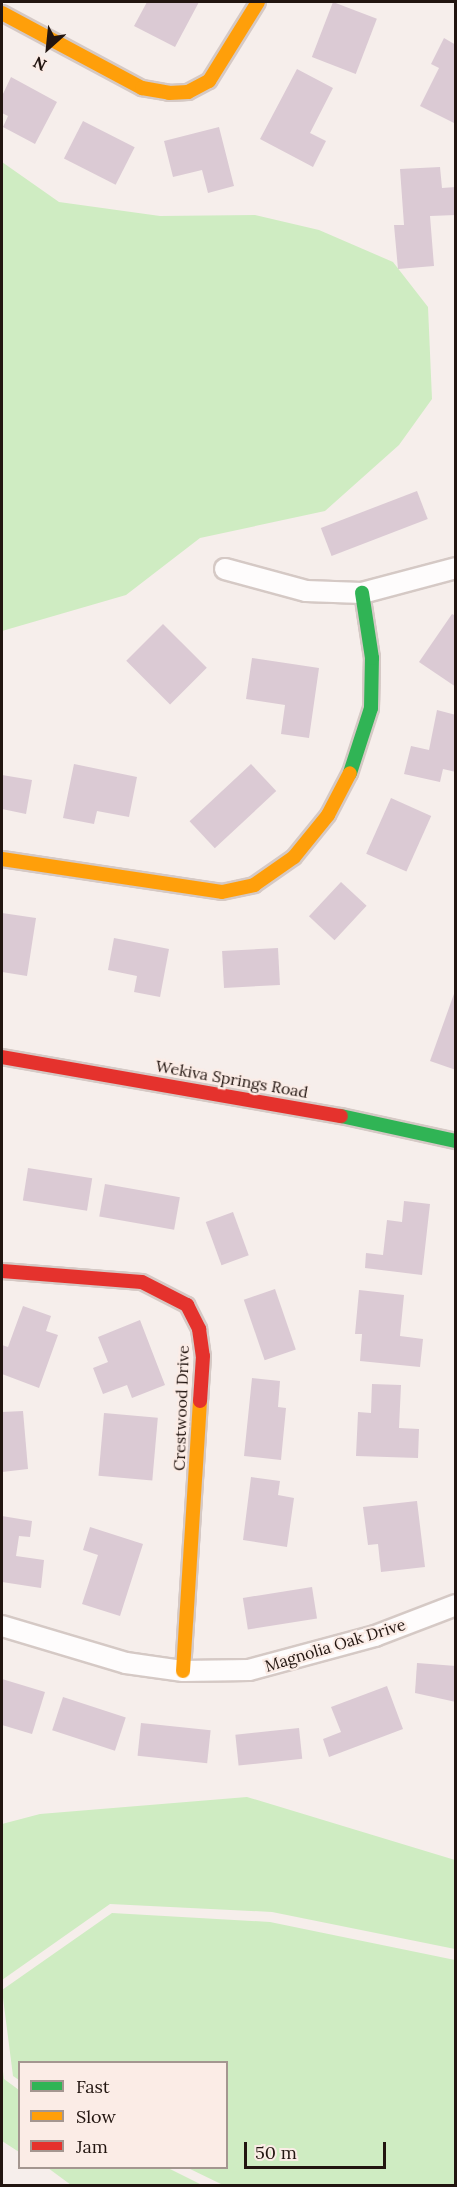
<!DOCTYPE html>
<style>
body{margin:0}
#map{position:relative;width:457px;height:2187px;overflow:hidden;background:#f6eeeb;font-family:Lora,serif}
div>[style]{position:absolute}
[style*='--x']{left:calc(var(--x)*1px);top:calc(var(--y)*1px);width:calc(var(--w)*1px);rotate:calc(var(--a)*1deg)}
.green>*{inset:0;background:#cfecc2}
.building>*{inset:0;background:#dbcad4;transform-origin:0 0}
.roads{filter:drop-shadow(2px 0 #d5c9c5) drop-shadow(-2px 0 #d5c9c5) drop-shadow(0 2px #d5c9c5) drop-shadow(0 -2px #d5c9c5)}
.street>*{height:20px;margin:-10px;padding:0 10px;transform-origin:10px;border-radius:10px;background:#fefcfc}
.fast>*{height:14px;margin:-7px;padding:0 7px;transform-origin:7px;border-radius:7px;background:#30b455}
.slow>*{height:14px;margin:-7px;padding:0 7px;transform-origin:7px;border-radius:7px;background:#ff9f0a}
.jam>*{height:14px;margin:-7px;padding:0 7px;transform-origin:7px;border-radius:7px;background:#e5322d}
span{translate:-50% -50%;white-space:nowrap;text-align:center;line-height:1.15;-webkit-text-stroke:4.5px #fbece6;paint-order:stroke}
.street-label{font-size:16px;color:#221510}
.frame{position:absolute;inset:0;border:3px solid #221510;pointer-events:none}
.legend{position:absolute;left:18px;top:2061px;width:210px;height:108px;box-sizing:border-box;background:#fbece6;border:2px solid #a49690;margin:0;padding:8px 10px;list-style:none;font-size:18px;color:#221510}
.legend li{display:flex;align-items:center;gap:12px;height:30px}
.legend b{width:30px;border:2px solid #a49690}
.north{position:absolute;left:18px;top:18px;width:60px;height:60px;-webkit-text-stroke:4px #fbece6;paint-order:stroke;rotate:207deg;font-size:16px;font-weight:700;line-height:24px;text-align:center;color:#221510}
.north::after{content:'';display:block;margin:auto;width:21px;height:27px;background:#221510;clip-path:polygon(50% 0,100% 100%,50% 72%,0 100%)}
.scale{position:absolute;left:244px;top:2142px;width:142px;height:27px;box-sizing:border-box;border:3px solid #221510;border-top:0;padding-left:8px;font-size:18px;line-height:21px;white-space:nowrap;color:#221510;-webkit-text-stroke:4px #fbece6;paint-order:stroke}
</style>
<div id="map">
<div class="green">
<i style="clip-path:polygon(2px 162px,59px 202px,160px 216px,255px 215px,319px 230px,393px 262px,428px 307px,432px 399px,399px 445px,325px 511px,200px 538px,126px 595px,2px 631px)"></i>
<i style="clip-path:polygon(247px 1797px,455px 1860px,455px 1949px,272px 1912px,110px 1904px,2px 1980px,2px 1824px,40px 1814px)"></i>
<i style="clip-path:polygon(112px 1913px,270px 1922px,455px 1960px,455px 2185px,223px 2185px,188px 2168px,226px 2168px,226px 2062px,20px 2062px,19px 2080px,13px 2076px,2px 1990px)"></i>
<i style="clip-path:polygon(2px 2064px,4px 2079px,19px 2090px,19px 2152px,2px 2141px)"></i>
<i style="clip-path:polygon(48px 2168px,168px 2168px,202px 2185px,71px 2185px)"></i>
</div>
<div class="building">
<i style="clip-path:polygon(147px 2px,199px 2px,175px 47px,134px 26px)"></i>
<i style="left:333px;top:2px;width:47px;height:59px;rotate:21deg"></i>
<i style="clip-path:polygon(444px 38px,456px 45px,456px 124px,420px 106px,439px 68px,431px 64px)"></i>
<i style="clip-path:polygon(297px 69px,333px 88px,310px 133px,326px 141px,313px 167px,260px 139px)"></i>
<i style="clip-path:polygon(11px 77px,57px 102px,35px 144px,3px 127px,8px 116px,2px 113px,2px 96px)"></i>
<i style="left:83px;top:121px;width:58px;height:42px;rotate:27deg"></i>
<i style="clip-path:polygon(219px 127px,234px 186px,208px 193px,202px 170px,173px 177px,164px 141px)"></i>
<i style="clip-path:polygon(440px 167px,442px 188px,456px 187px,456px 215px,430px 216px,434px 266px,398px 269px,394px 225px,404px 225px,400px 169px)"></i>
<i style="left:417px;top:491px;width:30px;height:103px;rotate:69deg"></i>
<i style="clip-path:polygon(452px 614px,456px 616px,456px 687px,419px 662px)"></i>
<i style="left:163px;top:624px;width:62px;height:52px;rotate:45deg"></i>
<i style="clip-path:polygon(252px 658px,319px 668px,309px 738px,281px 734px,285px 705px,246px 699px)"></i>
<i style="clip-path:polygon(437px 710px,456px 715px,456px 772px,443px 769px,440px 782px,404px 774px,411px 746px,429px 750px)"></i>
<i style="clip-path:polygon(74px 764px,137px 777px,129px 817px,97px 811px,94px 824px,63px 818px)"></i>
<i style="left:251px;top:764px;width:37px;height:84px;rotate:47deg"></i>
<i style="clip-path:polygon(2px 775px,32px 780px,26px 814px,2px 809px)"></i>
<i style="left:391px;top:798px;width:44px;height:61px;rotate:24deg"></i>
<i style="left:341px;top:882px;width:35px;height:47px;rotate:43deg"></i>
<i style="clip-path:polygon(2px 913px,36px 918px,27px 976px,2px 972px)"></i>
<i style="clip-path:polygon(114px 938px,169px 949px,160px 997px,134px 992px,137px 976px,108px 970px)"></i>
<i style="left:278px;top:948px;width:37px;height:56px;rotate:87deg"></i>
<i style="clip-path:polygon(455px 991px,456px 991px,456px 1070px,430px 1061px)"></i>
<i style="left:28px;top:1168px;width:65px;height:33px;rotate:9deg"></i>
<i style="left:105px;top:1184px;width:76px;height:33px;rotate:10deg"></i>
<i style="clip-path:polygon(404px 1201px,430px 1204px,422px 1275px,365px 1268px,366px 1253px,383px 1255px,387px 1220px,402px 1222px)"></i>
<i style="left:233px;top:1212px;width:46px;height:29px;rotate:70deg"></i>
<i style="left:275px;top:1289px;width:64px;height:33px;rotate:71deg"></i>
<i style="clip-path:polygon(359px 1290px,404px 1295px,400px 1336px,423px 1339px,420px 1367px,360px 1361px,362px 1334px,355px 1334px)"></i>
<i style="clip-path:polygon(23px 1306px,51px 1316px,46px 1331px,58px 1335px,39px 1388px,2px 1374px,2px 1345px,8px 1347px)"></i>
<i style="clip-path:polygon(140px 1320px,165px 1385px,132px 1398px,127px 1385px,103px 1394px,93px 1368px,108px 1362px,98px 1337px)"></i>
<i style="clip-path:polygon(252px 1378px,280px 1381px,278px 1407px,286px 1408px,281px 1460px,244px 1456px)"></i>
<i style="clip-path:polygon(372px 1384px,401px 1385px,399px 1428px,419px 1429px,418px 1458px,356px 1456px,358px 1412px,371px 1413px)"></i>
<i style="clip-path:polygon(23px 1411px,28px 1469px,2px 1472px,2px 1412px)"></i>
<i style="left:104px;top:1413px;width:54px;height:63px;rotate:5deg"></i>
<i style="clip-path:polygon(251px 1477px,280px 1481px,278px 1495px,294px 1498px,287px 1547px,243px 1540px)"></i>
<i style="clip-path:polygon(417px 1501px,425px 1567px,381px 1572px,378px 1544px,368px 1545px,363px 1507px)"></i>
<i style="clip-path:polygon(2px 1516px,32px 1521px,30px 1537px,19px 1536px,16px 1556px,44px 1560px,41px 1588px,2px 1582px)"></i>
<i style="clip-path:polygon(90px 1527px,143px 1544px,120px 1616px,82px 1604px,98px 1555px,83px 1550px)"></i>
<i style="left:312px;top:1587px;width:32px;height:70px;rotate:81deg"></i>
<i style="clip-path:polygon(417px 1663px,456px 1666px,456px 1702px,415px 1693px)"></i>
<i style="clip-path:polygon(2px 1679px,45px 1692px,32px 1734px,2px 1725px)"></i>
<i style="clip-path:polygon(387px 1686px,403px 1729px,329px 1757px,323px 1739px,341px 1732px,331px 1707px)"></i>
<i style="left:63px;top:1697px;width:66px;height:35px;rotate:18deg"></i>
<i style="left:141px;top:1723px;width:70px;height:33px;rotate:6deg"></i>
<i style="left:299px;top:1728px;width:31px;height:64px;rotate:84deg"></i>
</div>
<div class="roads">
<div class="street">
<i style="--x:225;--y:569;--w:84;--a:15.2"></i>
<i style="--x:306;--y:591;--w:56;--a:2"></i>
<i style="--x:362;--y:593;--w:97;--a:-14.9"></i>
<i style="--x:2;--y:1626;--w:129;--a:16.6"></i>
<i style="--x:126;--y:1663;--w:58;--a:8"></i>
<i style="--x:183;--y:1671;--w:66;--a:-0.9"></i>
<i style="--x:249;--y:1670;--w:131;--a:-15.1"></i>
<i style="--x:375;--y:1636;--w:87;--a:-20.9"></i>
</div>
<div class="fast">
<i style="--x:350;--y:773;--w:68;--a:-72.1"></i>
<i style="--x:371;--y:708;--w:50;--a:-88.9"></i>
<i style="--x:372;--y:658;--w:66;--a:-98.7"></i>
<i style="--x:341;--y:1116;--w:118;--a:12.3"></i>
</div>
<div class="slow">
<i style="--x:2;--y:13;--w:159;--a:28.2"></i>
<i style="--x:142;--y:88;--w:27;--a:10"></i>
<i style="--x:169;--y:93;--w:19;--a:-3"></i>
<i style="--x:188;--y:92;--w:24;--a:-28"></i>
<i style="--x:209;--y:81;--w:93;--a:-58.2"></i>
<i style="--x:2;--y:859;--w:222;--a:8.5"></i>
<i style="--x:222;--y:892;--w:33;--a:-12"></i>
<i style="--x:254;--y:885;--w:49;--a:-35"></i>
<i style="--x:294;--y:857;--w:54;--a:-51"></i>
<i style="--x:328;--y:815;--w:47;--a:-62.4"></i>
<i style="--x:183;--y:1671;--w:271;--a:-86.4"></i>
</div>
<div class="jam">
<i style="--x:2;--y:1057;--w:344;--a:9.9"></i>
<i style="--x:2;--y:1271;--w:140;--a:4.5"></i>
<i style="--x:142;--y:1282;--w:51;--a:27.1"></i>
<i style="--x:187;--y:1305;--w:27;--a:63"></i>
<i style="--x:199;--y:1329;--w:27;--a:82"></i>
<i style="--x:203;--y:1356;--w:45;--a:93.8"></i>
</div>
</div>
<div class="street-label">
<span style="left:232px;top:1079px;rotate:10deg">Wekiva Springs Road</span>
<span style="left:181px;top:1408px;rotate:-88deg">Crestwood Drive</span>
<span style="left:335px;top:1645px;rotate:-17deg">Magnolia Oak Drive</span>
</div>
<div class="frame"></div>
<ul class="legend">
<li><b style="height:8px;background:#30b455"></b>Fast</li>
<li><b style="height:8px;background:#ff9f0a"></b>Slow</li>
<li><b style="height:8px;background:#e5322d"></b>Jam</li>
</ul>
<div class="north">N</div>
<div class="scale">50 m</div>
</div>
